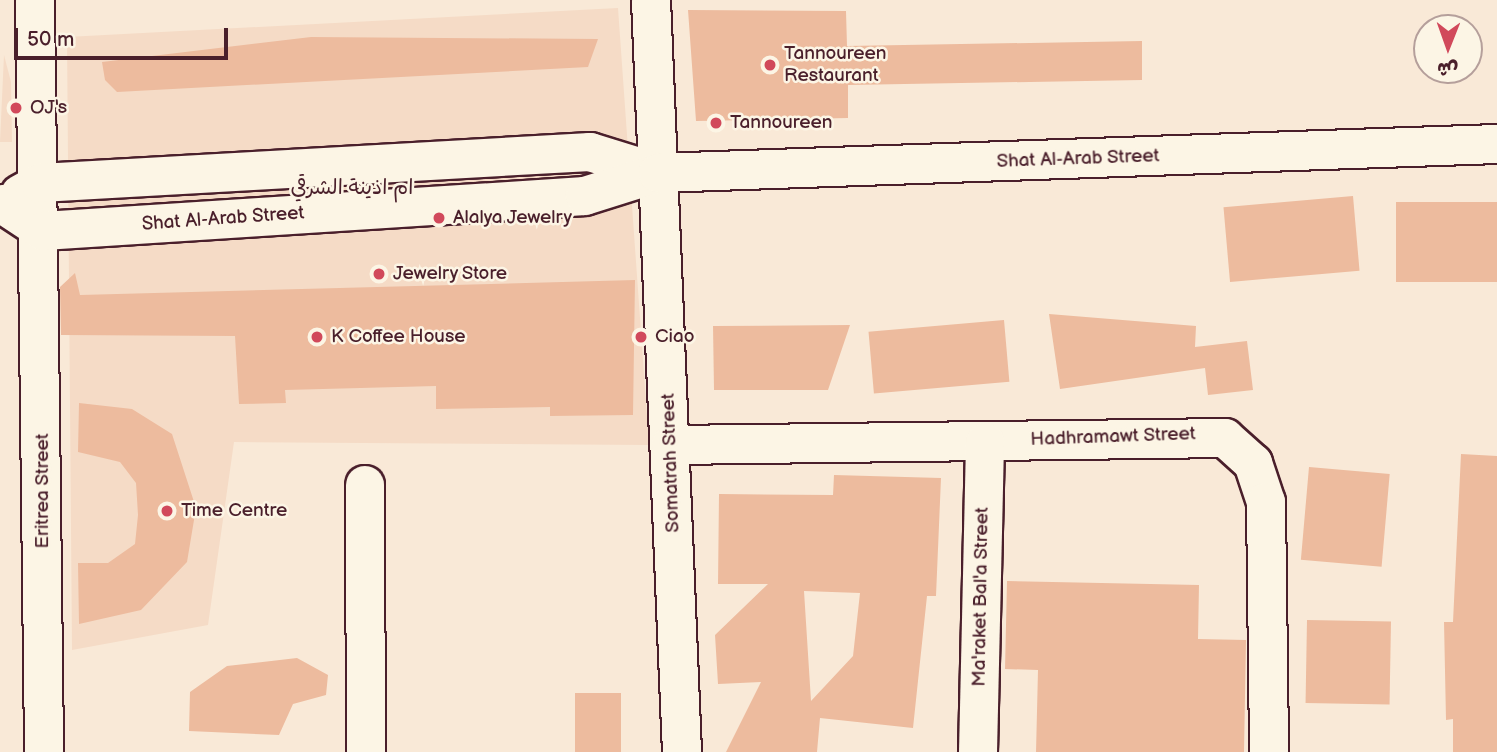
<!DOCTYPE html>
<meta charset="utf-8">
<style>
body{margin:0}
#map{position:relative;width:1497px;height:752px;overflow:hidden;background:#f9e9d7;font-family:"Balsamiq Sans","Playpen Sans Arabic",sans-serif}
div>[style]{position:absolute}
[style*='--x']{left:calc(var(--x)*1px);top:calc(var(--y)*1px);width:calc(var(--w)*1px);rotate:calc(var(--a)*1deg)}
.built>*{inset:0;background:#f5dbc6}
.building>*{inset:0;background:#edbb9e;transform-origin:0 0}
.roads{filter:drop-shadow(2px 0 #4a1f2b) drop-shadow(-2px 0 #4a1f2b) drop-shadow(0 2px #4a1f2b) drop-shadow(0 -2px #4a1f2b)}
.minor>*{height:38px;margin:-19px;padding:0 19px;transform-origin:19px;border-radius:19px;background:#fcf5e5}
.dots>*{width:19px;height:19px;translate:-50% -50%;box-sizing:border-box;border:4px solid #fcf5e5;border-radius:50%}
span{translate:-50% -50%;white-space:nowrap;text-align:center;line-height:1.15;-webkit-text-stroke:5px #fcf5e5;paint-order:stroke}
.poi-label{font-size:19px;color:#4a1f2b}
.left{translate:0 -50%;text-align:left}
.street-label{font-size:19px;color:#4a1f2b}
.neighbourhood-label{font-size:21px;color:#4a1f2b}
.north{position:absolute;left:1413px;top:14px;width:70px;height:70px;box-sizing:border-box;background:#fcf5e5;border:2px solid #b59f9b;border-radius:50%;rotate:181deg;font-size:19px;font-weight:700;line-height:28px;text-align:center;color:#4a1f2b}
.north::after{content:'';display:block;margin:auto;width:24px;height:32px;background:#d1495b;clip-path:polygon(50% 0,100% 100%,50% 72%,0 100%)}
.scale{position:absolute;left:14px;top:28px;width:214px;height:32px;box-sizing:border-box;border:4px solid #4a1f2b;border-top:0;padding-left:9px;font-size:21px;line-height:24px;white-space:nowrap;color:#4a1f2b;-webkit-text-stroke:5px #fcf5e5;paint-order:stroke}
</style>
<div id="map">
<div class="built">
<i style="clip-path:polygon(618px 8px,649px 445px,234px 442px,208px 625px,72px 650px,67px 37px)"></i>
<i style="clip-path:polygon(4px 55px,11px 82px,12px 142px,0 142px)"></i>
</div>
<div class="building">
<i style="clip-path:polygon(688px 10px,846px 11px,847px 46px,1142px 41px,1142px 80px,848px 85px,848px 118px,696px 121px)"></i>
<i style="clip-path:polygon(311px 37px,598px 39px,588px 67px,117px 92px,105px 80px,102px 62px)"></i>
<i style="left:1353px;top:196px;width:75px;height:130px;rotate:85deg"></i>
<i style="left:1396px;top:202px;width:101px;height:80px"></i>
<i style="clip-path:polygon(75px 273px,80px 295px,635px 280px,633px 415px,550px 416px,550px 407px,436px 409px,436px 386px,285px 390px,286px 403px,239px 404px,235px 336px,61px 335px,60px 287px)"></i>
<i style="clip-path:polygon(1049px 314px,1196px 326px,1195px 347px,1247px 341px,1253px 390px,1208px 395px,1205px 368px,1060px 389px)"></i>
<i style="left:1004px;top:320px;width:62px;height:136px;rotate:85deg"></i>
<i style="clip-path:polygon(850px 325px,828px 390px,714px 390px,713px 326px)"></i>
<i style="clip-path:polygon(79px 403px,132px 409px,172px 434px,196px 508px,187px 562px,141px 610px,79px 624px,78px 563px,108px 563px,135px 544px,138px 515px,136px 483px,120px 462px,78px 452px)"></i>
<i style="clip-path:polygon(1461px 454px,1497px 456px,1497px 752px,1453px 752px,1453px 719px,1446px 720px,1444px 622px,1453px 622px)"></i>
<i style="left:1309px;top:467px;width:81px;height:93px;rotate:5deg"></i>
<i style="clip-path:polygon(evenodd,834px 475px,941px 478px,936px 596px,927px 596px,913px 728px,820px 718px,817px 752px,726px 752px,761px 682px,718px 684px,715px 635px,768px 584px,718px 584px,719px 494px,833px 495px,834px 475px,804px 591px,860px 593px,853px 656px,811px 701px,804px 591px)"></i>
<i style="clip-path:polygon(1007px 581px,1199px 585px,1198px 639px,1246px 640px,1244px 752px,1036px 752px,1038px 670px,1005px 669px)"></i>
<i style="left:1307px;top:620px;width:84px;height:83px;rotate:1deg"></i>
<i style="clip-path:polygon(297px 658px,328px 675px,326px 695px,293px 704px,279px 735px,189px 731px,190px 692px,227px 666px)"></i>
<i style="left:575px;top:693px;width:46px;height:59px"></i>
</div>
<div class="roads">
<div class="minor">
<i style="--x:35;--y:0;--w:752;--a:89.31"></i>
<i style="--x:651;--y:0;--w:753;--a:87.64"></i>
<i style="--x:20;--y:194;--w:23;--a:-29"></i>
<i style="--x:40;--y:183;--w:551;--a:-3.23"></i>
<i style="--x:590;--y:152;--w:71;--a:17.2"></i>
<i style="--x:2;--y:204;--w:49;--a:33.4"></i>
<i style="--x:43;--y:231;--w:543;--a:-3.69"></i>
<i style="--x:585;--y:196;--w:77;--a:-17.5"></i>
<i style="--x:658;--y:173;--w:840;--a:-1.98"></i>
<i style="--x:671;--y:445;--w:554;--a:-0.72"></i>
<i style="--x:1225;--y:438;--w:38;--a:42"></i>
<i style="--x:1253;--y:463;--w:41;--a:71.6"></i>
<i style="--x:1266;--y:502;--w:250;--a:89.3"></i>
<i style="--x:365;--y:485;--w:267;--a:89.8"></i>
<i style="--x:978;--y:752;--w:310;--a:-88.7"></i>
</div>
</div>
<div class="dots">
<i style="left:770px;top:65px;background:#d1495b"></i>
<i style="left:16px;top:108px;background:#d1495b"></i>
<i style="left:716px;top:123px;background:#d1495b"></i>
<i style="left:439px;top:218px;background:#d1495b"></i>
<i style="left:379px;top:274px;background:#d1495b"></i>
<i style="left:317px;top:337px;background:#d1495b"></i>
<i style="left:641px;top:337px;background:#d1495b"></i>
<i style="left:167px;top:511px;background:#d1495b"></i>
</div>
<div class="poi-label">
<span class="left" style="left:784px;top:65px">Tannoureen<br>Restaurant</span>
<span class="left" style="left:30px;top:108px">OJ's</span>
<span class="left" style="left:730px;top:123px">Tannoureen</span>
<span class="left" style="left:453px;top:218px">Alalya Jewelry</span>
<span class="left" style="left:393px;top:274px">Jewelry Store</span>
<span class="left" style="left:331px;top:337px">K Coffee House</span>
<span class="left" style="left:655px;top:337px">Ciao</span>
<span class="left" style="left:181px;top:511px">Time Centre</span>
</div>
<div class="street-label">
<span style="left:1078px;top:159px;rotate:-2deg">Shat Al-Arab Street</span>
<span style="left:223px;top:219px;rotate:-4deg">Shat Al-Arab Street</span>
<span style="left:1113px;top:437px;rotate:-2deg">Hadhramawt Street</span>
<span style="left:671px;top:463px;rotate:-92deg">Somatrah Street</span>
<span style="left:43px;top:491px;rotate:-90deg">Eritrea Street</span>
<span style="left:981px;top:597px;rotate:-89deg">Ma'raket Bal'a Street</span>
</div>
<div class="neighbourhood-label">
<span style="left:352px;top:188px">ام اذينة الشرقي</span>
</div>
<div class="north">ش</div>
<div class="scale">50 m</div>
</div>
